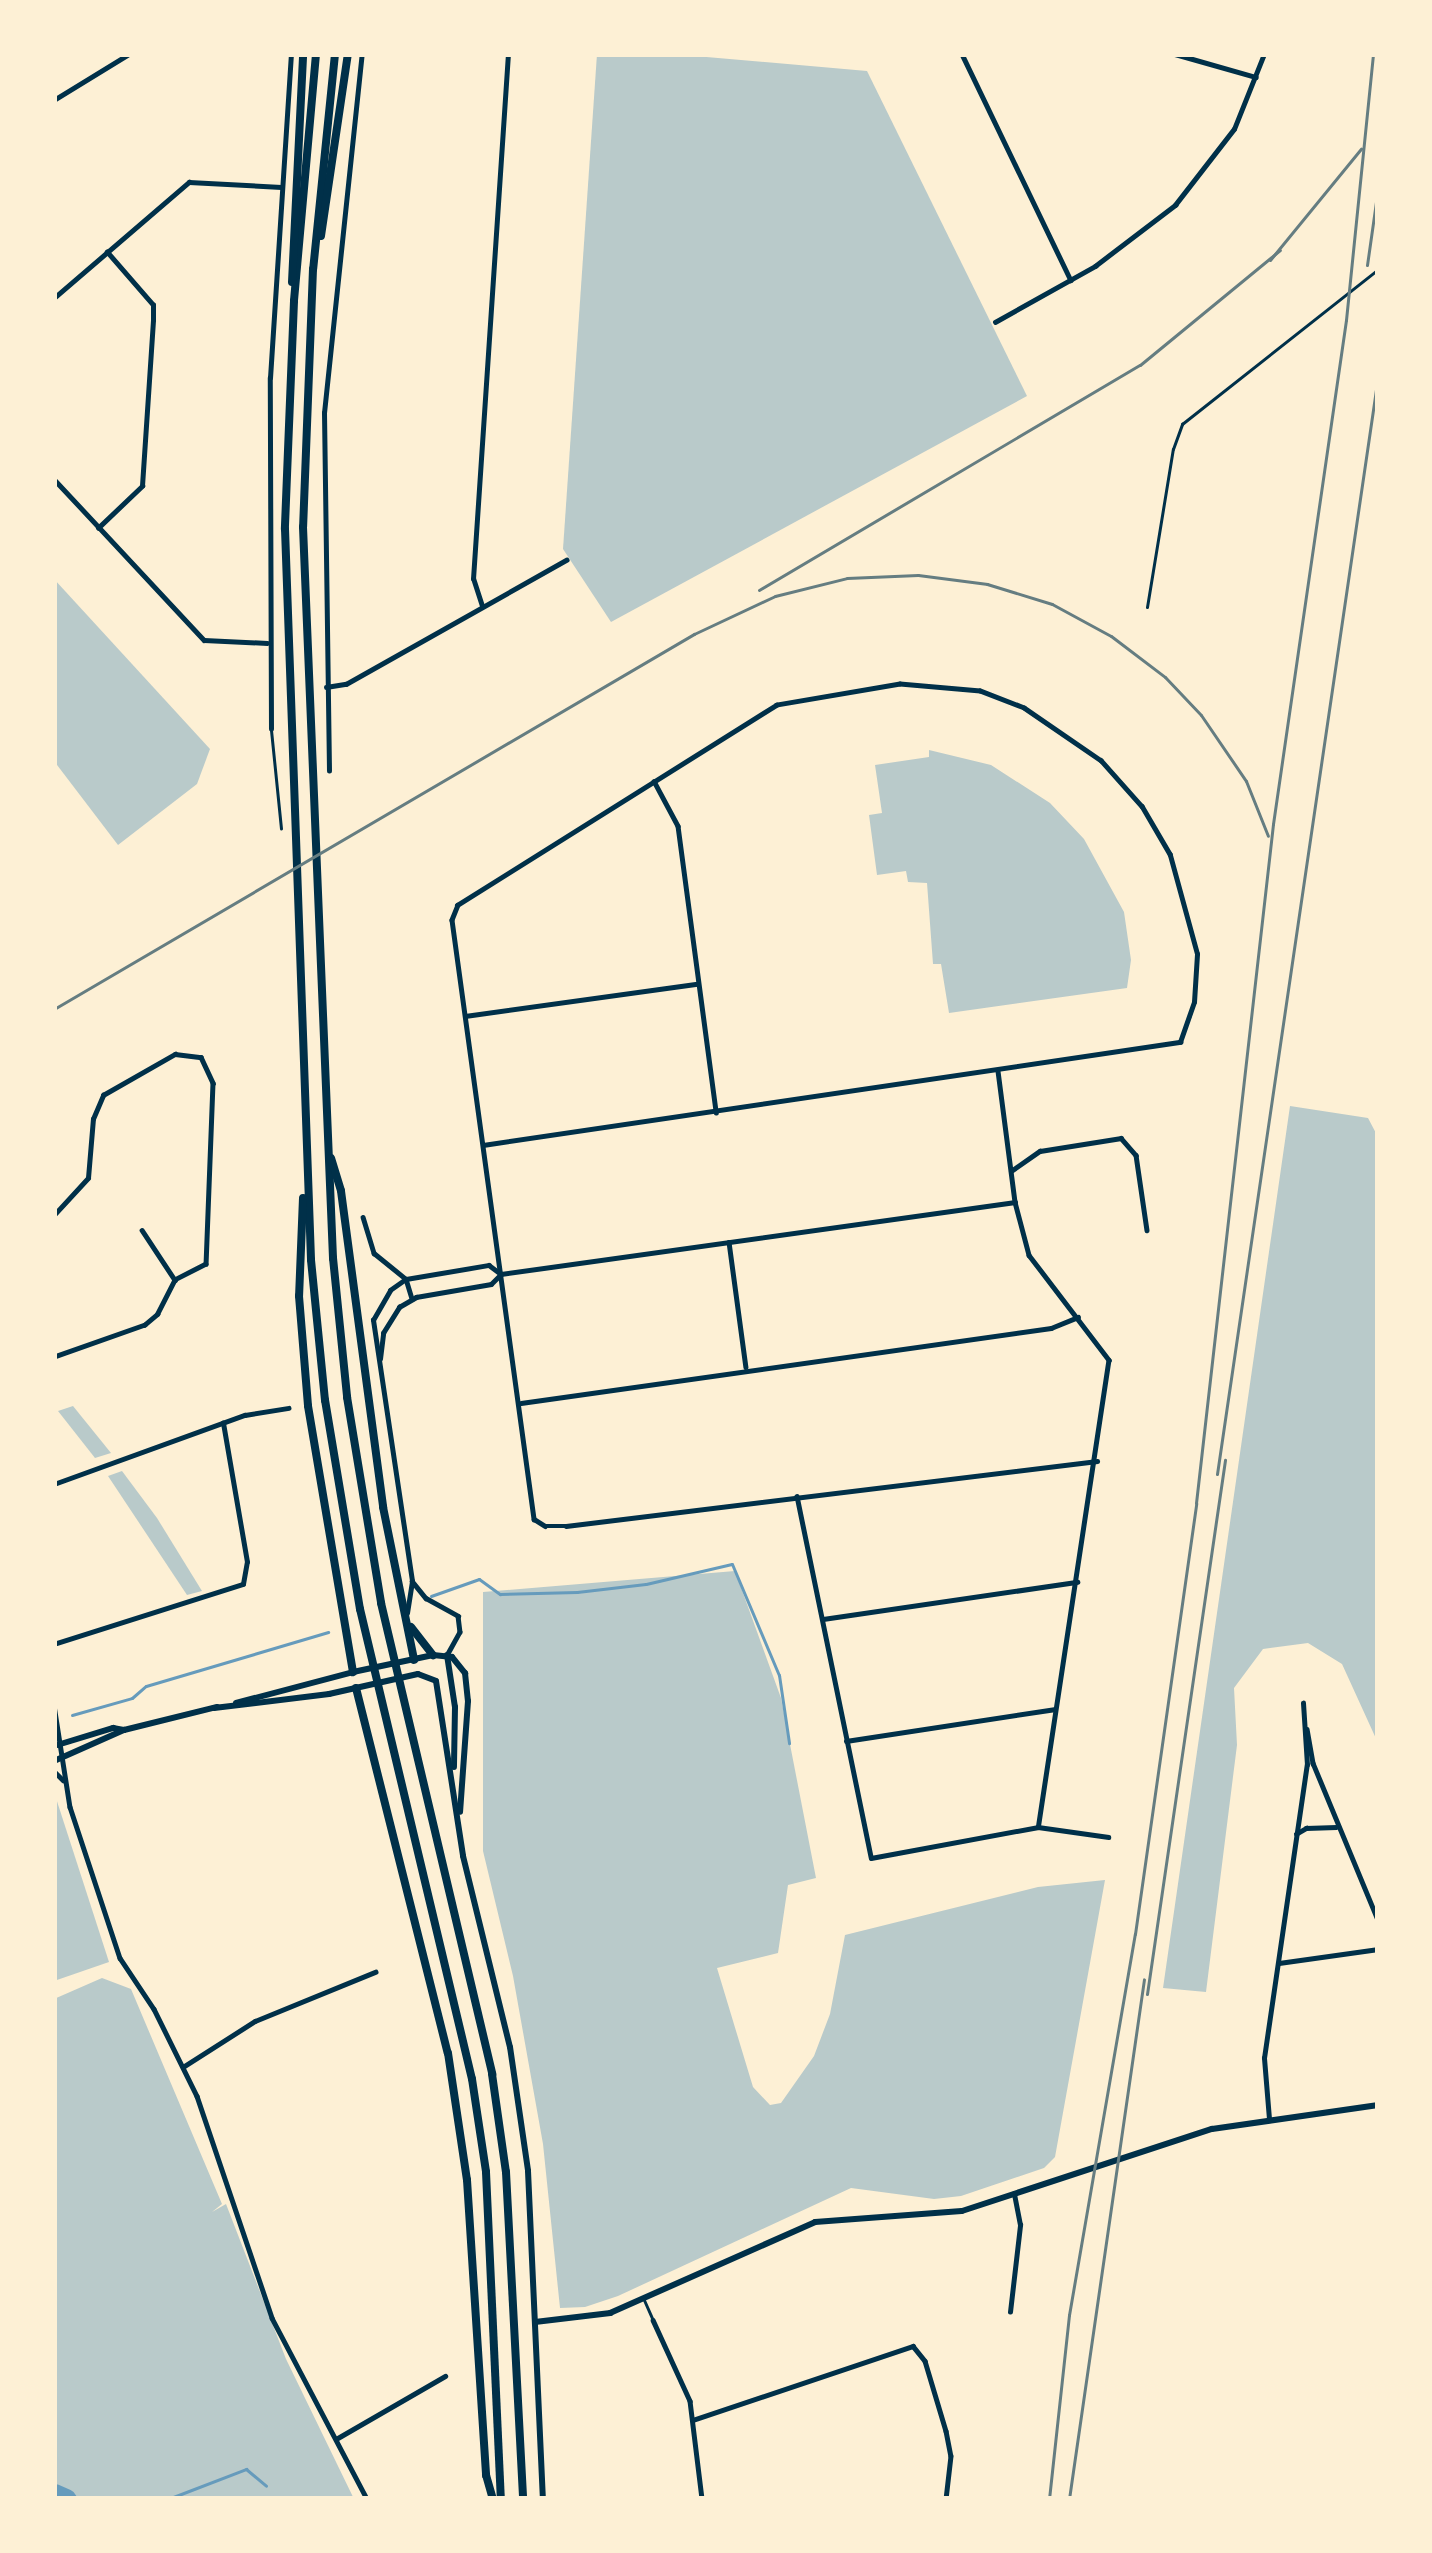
<!DOCTYPE html>
<style>
body{margin:0}
#map{position:relative;width:1432px;height:2553px;overflow:hidden;background:#fdf0d5;font-family:Helvetica,sans-serif}
div>[style]{position:absolute}
[style*='--x']{left:calc(var(--x)*1px);top:calc(var(--y)*1px);width:calc(var(--w)*1px);rotate:calc(var(--a)*1deg)}
.green>*{inset:0;background:#b9caca}
.stream>*{height:3px;margin:-1.5px;padding:0 1.5px;transform-origin:1.5px;border-radius:1.5px;background:#669bbc}
.river>*{height:21px;margin:-10.5px;padding:0 10.5px;transform-origin:10.5px;border-radius:10.5px;background:#669bbc}
.service>*{height:3px;margin:-1.5px;padding:0 1.5px;transform-origin:1.5px;border-radius:1.5px;background:#003049}
.minor>*{height:4.5px;margin:-2.25px;padding:0 2.25px;transform-origin:2.25px;border-radius:2.25px;background:#003049}
.tertiary>*{height:6px;margin:-3px;padding:0 3px;transform-origin:3px;border-radius:3px;background:#003049}
.secondary>*{height:6px;margin:-3px;padding:0 3px;transform-origin:3px;border-radius:3px;background:#003049}
.trunk>*{height:8px;margin:-4px;padding:0 4px;transform-origin:4px;border-radius:4px;background:#003049}
.rail>*{height:3px;margin:-1.5px;padding:0 1.5px;transform-origin:1.5px;border-radius:1.5px;background:#657d81}
span{translate:-50% -50%;white-space:nowrap;text-align:center;line-height:1.15;-webkit-text-stroke:10px #fdf0d5;paint-order:stroke}
.frame{position:absolute;inset:0;border:57px solid #fdf0d5;pointer-events:none}
</style>
<div id="map">
<div class="green">
<i style="clip-path:polygon(597px 54px,672px 54px,867px 71px,1027px 396px,611px 622px,563px 549px)"></i>
<i style="clip-path:polygon(54px 579px,210px 749px,197px 784px,118px 845px,54px 761px)"></i>
<i style="clip-path:polygon(929px 750px,991px 765px,1050px 803px,1084px 839px,1124px 912px,1131px 960px,1127px 988px,949px 1013px,941px 964px,933px 964px,927px 883px,908px 882px,906px 871px,877px 875px,869px 815px,882px 813px,875px 765px,929px 757px)"></i>
<i style="clip-path:polygon(1290px 1106px,1368px 1118px,1378px 1137px,1378px 1743px,1342px 1664px,1308px 1643px,1263px 1649px,1234px 1688px,1237px 1745px,1206px 1992px,1163px 1988px)"></i>
<i style="clip-path:polygon(73px 1406px,111px 1453px,95px 1458px,58px 1411px)"></i>
<i style="clip-path:polygon(122px 1471px,157px 1518px,202px 1591px,187px 1595px,108px 1476px)"></i>
<i style="clip-path:polygon(735px 1571px,781px 1698px,816px 1878px,788px 1885px,778px 1953px,717px 1968px,753px 2087px,770px 2105px,781px 2103px,814px 2056px,830px 2014px,845px 1935px,1038px 1887px,1105px 1880px,1055px 2157px,1044px 2168px,961px 2196px,934px 2199px,851px 2188px,618px 2296px,585px 2307px,560px 2308px,543px 2144px,513px 1976px,483px 1851px,483px 1592px)"></i>
<i style="clip-path:polygon(54px 1792px,109px 1962px,54px 1981px)"></i>
<i style="clip-path:polygon(102px 1978px,131px 1989px,222px 2204px,212px 2212px,226px 2204px,286px 2359px,354px 2499px,54px 2499px,54px 1999px)"></i>
</div>
<div class="stream">
<i style="--x:431;--y:1596;--w:51;--a:-19.5"></i>
<i style="--x:479;--y:1579;--w:26;--a:36"></i>
<i style="--x:500;--y:1594;--w:77;--a:-1.5"></i>
<i style="--x:577;--y:1592;--w:69;--a:-6.6"></i>
<i style="--x:646;--y:1584;--w:88;--a:-13.1"></i>
<i style="--x:732;--y:1564;--w:121;--a:67.1"></i>
<i style="--x:779;--y:1675;--w:69;--a:81.6"></i>
<i style="--x:72;--y:1715;--w:62;--a:-15.8"></i>
<i style="--x:132;--y:1698;--w:18;--a:-41"></i>
<i style="--x:146;--y:1686;--w:190;--a:-16.5"></i>
<i style="--x:168;--y:2499;--w:84;--a:-21"></i>
<i style="--x:246;--y:2469;--w:26;--a:40"></i>
</div>
<div class="river">
<i style="--x:54;--y:2494;--w:13;--a:23"></i>
</div>
<div class="service">
<i style="--x:1147;--y:607;--w:160;--a:-80.7"></i>
<i style="--x:1173;--y:449;--w:27;--a:-70"></i>
<i style="--x:1182;--y:424;--w:250;--a:-38.3"></i>
<i style="--x:271;--y:730;--w:99;--a:84.2"></i>
<i style="--x:644;--y:2300;--w:20;--a:66"></i>
</div>
<div class="minor">
<i style="--x:962;--y:54;--w:251;--a:64.3"></i>
<i style="--x:1175;--y:54;--w:84;--a:15.9"></i>
<i style="--x:54;--y:100;--w:88;--a:-31.5"></i>
<i style="--x:54;--y:298;--w:178;--a:-40.7"></i>
<i style="--x:189;--y:182;--w:92;--a:3.1"></i>
<i style="--x:995;--y:322;--w:115;--a:-29.2"></i>
<i style="--x:1095;--y:266;--w:101;--a:-37.3"></i>
<i style="--x:1175;--y:205;--w:96;--a:-52.2"></i>
<i style="--x:1234;--y:129;--w:81;--a:-68.2"></i>
<i style="--x:54;--y:479;--w:220;--a:47"></i>
<i style="--x:204;--y:640;--w:63;--a:2.7"></i>
<i style="--x:98;--y:528;--w:61;--a:-43.7"></i>
<i style="--x:142;--y:486;--w:166;--a:-86.2"></i>
<i style="--x:153;--y:320;--w:15;--a:-90"></i>
<i style="--x:153;--y:305;--w:70;--a:-131"></i>
<i style="--x:482;--y:606;--w:28;--a:-108"></i>
<i style="--x:473;--y:579;--w:526;--a:-86.19"></i>
<i style="--x:326;--y:687;--w:20;--a:-9"></i>
<i style="--x:346;--y:684;--w:253;--a:-29.4"></i>
<i style="--x:271;--y:729;--w:351;--a:-90.2"></i>
<i style="--x:270;--y:378;--w:325;--a:-86.3"></i>
<i style="--x:329;--y:771;--w:358;--a:-90.8"></i>
<i style="--x:324;--y:413;--w:361;--a:-84"></i>
<i style="--x:654;--y:781;--w:51;--a:61.9"></i>
<i style="--x:678;--y:826;--w:289;--a:82.4"></i>
<i style="--x:465;--y:1016;--w:234;--a:-7.9"></i>
<i style="--x:998;--y:1071;--w:132;--a:82.6"></i>
<i style="--x:1015;--y:1202;--w:55;--a:75.2"></i>
<i style="--x:1029;--y:1255;--w:132;--a:52.7"></i>
<i style="--x:1109;--y:1360;--w:472;--a:98.6"></i>
<i style="--x:483;--y:1145;--w:705;--a:-8.41"></i>
<i style="--x:1180;--y:1042;--w:42;--a:-70.7"></i>
<i style="--x:1194;--y:1002;--w:48;--a:-86.4"></i>
<i style="--x:1197;--y:954;--w:103;--a:-105.3"></i>
<i style="--x:1170;--y:855;--w:56;--a:-120.3"></i>
<i style="--x:1142;--y:807;--w:62;--a:-131.7"></i>
<i style="--x:1101;--y:761;--w:93;--a:-145.5"></i>
<i style="--x:1024;--y:708;--w:47;--a:-158.9"></i>
<i style="--x:980;--y:691;--w:80;--a:-175"></i>
<i style="--x:900;--y:684;--w:125;--a:170.3"></i>
<i style="--x:777;--y:705;--w:377;--a:147.9"></i>
<i style="--x:458;--y:905;--w:16;--a:112"></i>
<i style="--x:452;--y:920;--w:605;--a:82.2"></i>
<i style="--x:534;--y:1519;--w:13;--a:32"></i>
<i style="--x:545;--y:1526;--w:21;--a:0"></i>
<i style="--x:566;--y:1526;--w:535;--a:-6.98"></i>
<i style="--x:1011;--y:1171;--w:35;--a:-35"></i>
<i style="--x:1040;--y:1151;--w:82;--a:-9.1"></i>
<i style="--x:1121;--y:1138;--w:23;--a:49"></i>
<i style="--x:1136;--y:1155;--w:76;--a:81.7"></i>
<i style="--x:54;--y:1215;--w:50;--a:-47.4"></i>
<i style="--x:88;--y:1178;--w:59;--a:-85.2"></i>
<i style="--x:93;--y:1119;--w:26;--a:-67"></i>
<i style="--x:103;--y:1095;--w:83;--a:-29.7"></i>
<i style="--x:175;--y:1054;--w:26;--a:7"></i>
<i style="--x:201;--y:1057;--w:29;--a:65"></i>
<i style="--x:213;--y:1083;--w:181;--a:92.2"></i>
<i style="--x:206;--y:1264;--w:35;--a:153"></i>
<i style="--x:175;--y:1280;--w:38;--a:117"></i>
<i style="--x:158;--y:1314;--w:17;--a:140"></i>
<i style="--x:145;--y:1325;--w:96;--a:160.6"></i>
<i style="--x:363;--y:1217;--w:38;--a:73"></i>
<i style="--x:374;--y:1253;--w:41;--a:39.1"></i>
<i style="--x:406;--y:1279;--w:21;--a:73"></i>
<i style="--x:142;--y:1230;--w:60;--a:56.6"></i>
<i style="--x:729;--y:1242;--w:126;--a:82.3"></i>
<i style="--x:501;--y:1274;--w:519;--a:-7.97"></i>
<i style="--x:380;--y:1359;--w:26;--a:-83"></i>
<i style="--x:383;--y:1333;--w:31;--a:-58"></i>
<i style="--x:399;--y:1307;--w:20;--a:-30"></i>
<i style="--x:416;--y:1297;--w:76;--a:-9.8"></i>
<i style="--x:491;--y:1284;--w:14;--a:-45"></i>
<i style="--x:521;--y:1403;--w:535;--a:-8.05"></i>
<i style="--x:1051;--y:1328;--w:29;--a:-22"></i>
<i style="--x:54;--y:1484;--w:203;--a:-19.9"></i>
<i style="--x:245;--y:1415;--w:44;--a:-9.2"></i>
<i style="--x:797;--y:1496;--w:369;--a:78.4"></i>
<i style="--x:871;--y:1858;--w:170;--a:-10.5"></i>
<i style="--x:1038;--y:1827;--w:71;--a:8.1"></i>
<i style="--x:412;--y:1581;--w:22;--a:51"></i>
<i style="--x:426;--y:1598;--w:37;--a:29"></i>
<i style="--x:458;--y:1616;--w:16;--a:83"></i>
<i style="--x:460;--y:1632;--w:25;--a:119"></i>
<i style="--x:407;--y:1613;--w:32;--a:-81"></i>
<i style="--x:412;--y:1581;--w:264;--a:-98.5"></i>
<i style="--x:373;--y:1320;--w:34;--a:-60"></i>
<i style="--x:390;--y:1290;--w:19;--a:-35"></i>
<i style="--x:406;--y:1279;--w:84;--a:-9.6"></i>
<i style="--x:489;--y:1265;--w:15;--a:37"></i>
<i style="--x:823;--y:1619;--w:257;--a:-8.3"></i>
<i style="--x:54;--y:1644;--w:198;--a:-17.6"></i>
<i style="--x:243;--y:1584;--w:22;--a:-80"></i>
<i style="--x:247;--y:1562;--w:141;--a:-99.8"></i>
<i style="--x:54;--y:1705;--w:103;--a:81.1"></i>
<i style="--x:70;--y:1807;--w:159;--a:71.7"></i>
<i style="--x:120;--y:1958;--w:61;--a:56.3"></i>
<i style="--x:154;--y:2009;--w:97;--a:63.7"></i>
<i style="--x:197;--y:2096;--w:234;--a:71.3"></i>
<i style="--x:272;--y:2318;--w:204;--a:62.3"></i>
<i style="--x:1307;--y:1729;--w:35;--a:80"></i>
<i style="--x:1313;--y:1763;--w:170;--a:67.5"></i>
<i style="--x:846;--y:1741;--w:210;--a:-8.7"></i>
<i style="--x:54;--y:1771;--w:13;--a:45"></i>
<i style="--x:1296;--y:1834;--w:12;--a:-31"></i>
<i style="--x:1306;--y:1828;--w:30;--a:-2"></i>
<i style="--x:1279;--y:1963;--w:100;--a:-8"></i>
<i style="--x:183;--y:2067;--w:85;--a:-32.6"></i>
<i style="--x:255;--y:2021;--w:130;--a:-22.2"></i>
<i style="--x:1269;--y:2119;--w:61;--a:-94.7"></i>
<i style="--x:1264;--y:2058;--w:296;--a:-81.7"></i>
<i style="--x:1307;--y:1765;--w:62;--a:-93.7"></i>
<i style="--x:1010;--y:2312;--w:88;--a:-83.4"></i>
<i style="--x:1020;--y:2225;--w:32;--a:-101"></i>
<i style="--x:653;--y:2320;--w:89;--a:65.4"></i>
<i style="--x:690;--y:2401;--w:99;--a:83"></i>
<i style="--x:693;--y:2420;--w:232;--a:-18.6"></i>
<i style="--x:913;--y:2346;--w:19;--a:51"></i>
<i style="--x:925;--y:2361;--w:73;--a:73.3"></i>
<i style="--x:946;--y:2431;--w:25;--a:79"></i>
<i style="--x:951;--y:2456;--w:43;--a:96.6"></i>
<i style="--x:336;--y:2439;--w:126;--a:-30"></i>
</div>
<div class="tertiary">
<i style="--x:535;--y:2322;--w:76;--a:-6.8"></i>
<i style="--x:610;--y:2313;--w:224;--a:-23.9"></i>
<i style="--x:815;--y:2222;--w:147;--a:-4.3"></i>
<i style="--x:962;--y:2211;--w:263;--a:-18.2"></i>
<i style="--x:1212;--y:2129;--w:168;--a:-8.2"></i>
</div>
<div class="secondary">
<i style="--x:447;--y:1655;--w:53;--a:81.3"></i>
<i style="--x:455;--y:1707;--w:60;--a:91"></i>
<i style="--x:236;--y:1703;--w:121;--a:-14.8"></i>
<i style="--x:353;--y:1672;--w:82;--a:-12"></i>
<i style="--x:433;--y:1655;--w:19;--a:6"></i>
<i style="--x:452;--y:1657;--w:21;--a:51"></i>
<i style="--x:465;--y:1673;--w:28;--a:84"></i>
<i style="--x:468;--y:1701;--w:111;--a:94.1"></i>
<i style="--x:214;--y:1708;--w:116;--a:-6.9"></i>
<i style="--x:329;--y:1694;--w:91;--a:-12.7"></i>
<i style="--x:418;--y:1674;--w:19;--a:21"></i>
<i style="--x:436;--y:1681;--w:177;--a:81.2"></i>
<i style="--x:463;--y:1856;--w:197;--a:76.2"></i>
<i style="--x:510;--y:2047;--w:125;--a:81.7"></i>
<i style="--x:528;--y:2171;--w:328;--a:87.4"></i>
<i style="--x:54;--y:1746;--w:62;--a:-17"></i>
<i style="--x:113;--y:1728;--w:11;--a:10"></i>
<i style="--x:124;--y:1730;--w:96;--a:-13.9"></i>
<i style="--x:54;--y:1761;--w:77;--a:-23.9"></i>
</div>
<div class="trunk">
<i style="--x:316;--y:54;--w:248;--a:95.1"></i>
<i style="--x:294;--y:301;--w:228;--a:92.3"></i>
<i style="--x:285;--y:529;--w:731;--a:87.96"></i>
<i style="--x:311;--y:1260;--w:141;--a:84.3"></i>
<i style="--x:325;--y:1400;--w:212;--a:80.5"></i>
<i style="--x:360;--y:1609;--w:483;--a:76.6"></i>
<i style="--x:472;--y:2079;--w:94;--a:81.4"></i>
<i style="--x:486;--y:2172;--w:327;--a:87.4"></i>
<i style="--x:335;--y:54;--w:216;--a:95.8"></i>
<i style="--x:313;--y:269;--w:258;--a:92.2"></i>
<i style="--x:303;--y:527;--w:732;--a:87.65"></i>
<i style="--x:333;--y:1258;--w:140;--a:84.2"></i>
<i style="--x:347;--y:1397;--w:209;--a:80.6"></i>
<i style="--x:381;--y:1603;--w:484;--a:76.7"></i>
<i style="--x:492;--y:2074;--w:99;--a:81.9"></i>
<i style="--x:506;--y:2172;--w:327;--a:87"></i>
<i style="--x:321;--y:236;--w:184;--a:-81.6"></i>
<i style="--x:292;--y:282;--w:228;--a:-87.2"></i>
<i style="--x:331;--y:1158;--w:34;--a:73"></i>
<i style="--x:341;--y:1191;--w:319;--a:82.4"></i>
<i style="--x:383;--y:1507;--w:156;--a:78.5"></i>
<i style="--x:303;--y:1198;--w:98;--a:92.3"></i>
<i style="--x:299;--y:1296;--w:110;--a:85.3"></i>
<i style="--x:308;--y:1406;--w:270;--a:80.4"></i>
<i style="--x:411;--y:1627;--w:36;--a:52"></i>
<i style="--x:356;--y:1688;--w:376;--a:75.9"></i>
<i style="--x:448;--y:2053;--w:128;--a:81.5"></i>
<i style="--x:467;--y:2180;--w:296;--a:86.3"></i>
<i style="--x:486;--y:2475;--w:25;--a:74"></i>
</div>
<div class="rail">
<i style="--x:1270;--y:260;--w:144;--a:-50.7"></i>
<i style="--x:1367;--y:265;--w:78;--a:-81.9"></i>
<i style="--x:759;--y:590;--w:442;--a:-30.6"></i>
<i style="--x:1140;--y:365;--w:181;--a:-39.4"></i>
<i style="--x:54;--y:1009;--w:742;--a:-30.37"></i>
<i style="--x:694;--y:634;--w:89;--a:-25.1"></i>
<i style="--x:775;--y:596;--w:74;--a:-14"></i>
<i style="--x:847;--y:578;--w:71;--a:-2.4"></i>
<i style="--x:918;--y:575;--w:70;--a:7.4"></i>
<i style="--x:987;--y:584;--w:68;--a:17.1"></i>
<i style="--x:1052;--y:604;--w:67;--a:28.5"></i>
<i style="--x:1111;--y:636;--w:68;--a:37.2"></i>
<i style="--x:1165;--y:677;--w:52;--a:46.5"></i>
<i style="--x:1201;--y:715;--w:80;--a:55.7"></i>
<i style="--x:1246;--y:781;--w:59;--a:68.2"></i>
<i style="--x:1217;--y:1474;--w:1110;--a:-81.66"></i>
<i style="--x:1147;--y:1994;--w:540;--a:-81.69"></i>
<i style="--x:1049;--y:2499;--w:185;--a:-83.8"></i>
<i style="--x:1069;--y:2315;--w:387;--a:-80.2"></i>
<i style="--x:1135;--y:1934;--w:435;--a:-81.9"></i>
<i style="--x:1196;--y:1503;--w:683;--a:-83.53"></i>
<i style="--x:1273;--y:824;--w:509;--a:-81.76"></i>
<i style="--x:1346;--y:320;--w:267;--a:-84.2"></i>
<i style="--x:1069;--y:2499;--w:525;--a:-81.79"></i>
</div>
<div class="frame"></div>
</div>
